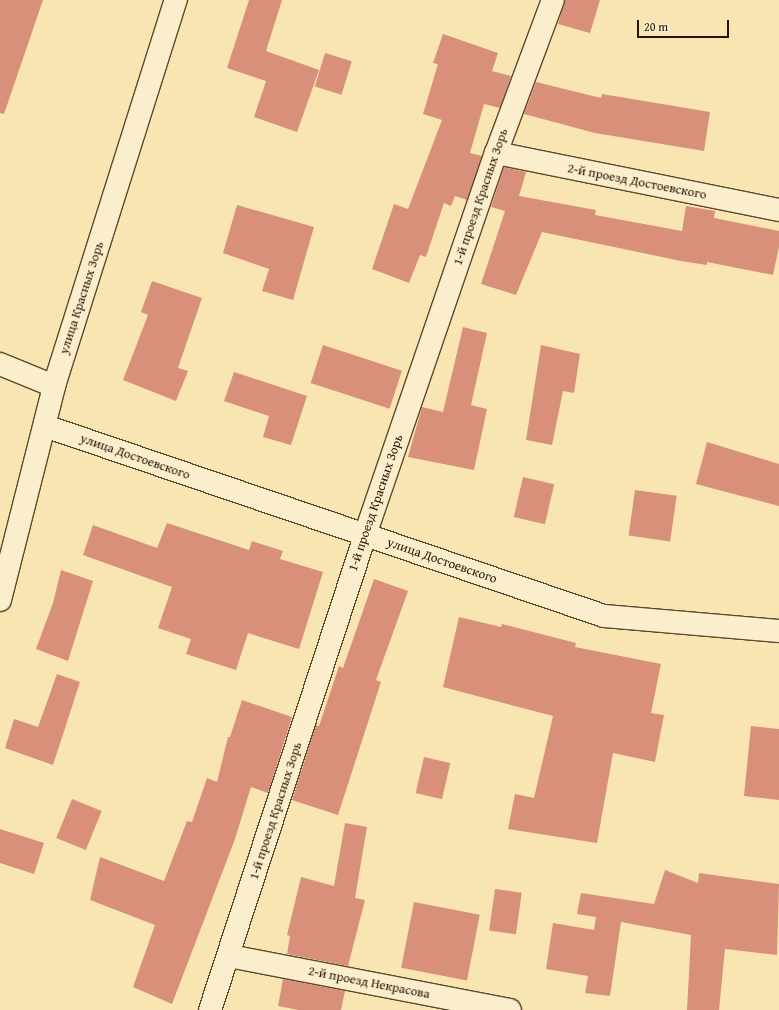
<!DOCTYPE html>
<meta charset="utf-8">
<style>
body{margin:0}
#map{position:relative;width:779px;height:1010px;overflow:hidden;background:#f9e5b1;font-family:"Gentium Book Plus",serif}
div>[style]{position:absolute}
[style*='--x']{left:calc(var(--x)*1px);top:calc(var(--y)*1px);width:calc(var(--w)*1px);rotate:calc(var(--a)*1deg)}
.building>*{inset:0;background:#d8907b;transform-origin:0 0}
.roads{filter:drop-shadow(1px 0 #5c482c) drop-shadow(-1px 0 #5c482c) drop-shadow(0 1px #5c482c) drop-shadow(0 -1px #5c482c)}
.street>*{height:22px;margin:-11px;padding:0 11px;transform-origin:11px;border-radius:11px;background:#fbeecc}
span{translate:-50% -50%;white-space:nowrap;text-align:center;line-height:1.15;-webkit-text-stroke:3px #fbeecc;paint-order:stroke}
.street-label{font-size:13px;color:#271300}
.scale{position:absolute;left:637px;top:20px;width:92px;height:18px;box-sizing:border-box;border:2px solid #271300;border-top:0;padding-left:5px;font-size:12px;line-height:14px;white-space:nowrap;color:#271300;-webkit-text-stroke:3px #fbeecc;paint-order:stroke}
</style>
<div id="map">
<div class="building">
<i style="clip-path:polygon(0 0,43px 0,4px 114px,0 113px)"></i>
<i style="clip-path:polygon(249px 0,282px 0,266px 51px,319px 70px,297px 132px,254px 117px,266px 81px,227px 68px)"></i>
<i style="clip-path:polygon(565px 0,600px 0,590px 33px,558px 24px)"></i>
<i style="clip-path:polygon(443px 34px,498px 53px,492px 71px,511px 76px,500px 108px,484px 104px,470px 153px,482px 156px,467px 200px,455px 196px,451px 206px,444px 203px,426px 257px,420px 255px,409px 283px,372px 269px,394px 204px,408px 209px,442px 120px,423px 114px,438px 64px,433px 63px)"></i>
<i style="left:325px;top:53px;width:28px;height:35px;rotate:17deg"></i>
<i style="clip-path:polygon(536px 82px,601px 98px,602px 94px,710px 112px,704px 151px,595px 133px,524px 114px)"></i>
<i style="clip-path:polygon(504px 167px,526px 172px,519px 196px,596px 210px,595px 215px,682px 231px,686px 206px,715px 211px,714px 218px,779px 231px,779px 247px,773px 275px,707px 262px,707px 265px,681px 261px,542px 232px,516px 295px,481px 284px,505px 211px,491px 207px)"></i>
<i style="clip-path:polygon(237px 205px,314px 227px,293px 300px,262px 291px,269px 269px,223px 253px)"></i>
<i style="clip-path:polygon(152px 281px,202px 298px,178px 368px,188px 371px,176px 401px,123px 380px,148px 315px,141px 312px)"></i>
<i style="clip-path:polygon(463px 327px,487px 333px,471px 405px,487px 409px,474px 470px,408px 457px,422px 407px,443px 412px)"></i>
<i style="left:323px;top:345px;width:83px;height:40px;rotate:18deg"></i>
<i style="clip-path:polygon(541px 345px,580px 354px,574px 393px,563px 391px,552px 445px,526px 440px)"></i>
<i style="clip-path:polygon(234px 372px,307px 396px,291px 445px,263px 437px,269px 416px,224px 401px)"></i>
<i style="clip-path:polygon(707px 442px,779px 464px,779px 506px,696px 484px)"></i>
<i style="left:523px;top:477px;width:32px;height:41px;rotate:13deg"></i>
<i style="left:635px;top:490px;width:42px;height:46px;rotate:8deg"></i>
<i style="clip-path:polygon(167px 523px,249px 550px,252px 541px,283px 551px,280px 559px,323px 572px,299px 649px,248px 633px,236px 670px,186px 654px,191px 639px,158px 628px,172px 587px,83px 555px,93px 525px,157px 548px)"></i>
<i style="clip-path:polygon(61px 570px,93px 581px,68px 661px,36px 649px,53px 603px)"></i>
<i style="clip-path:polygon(374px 579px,408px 591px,376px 680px,381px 682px,338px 815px,292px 800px,316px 725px,319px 726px,339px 666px,343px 668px)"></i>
<i style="clip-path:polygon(459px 617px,501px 627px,502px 624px,576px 643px,575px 647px,661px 664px,651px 713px,664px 715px,655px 762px,613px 753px,597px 843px,508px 829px,515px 794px,534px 798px,553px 716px,443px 687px)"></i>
<i style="clip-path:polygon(57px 674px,80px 682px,53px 765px,5px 748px,14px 719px,38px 727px)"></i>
<i style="clip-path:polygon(242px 700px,292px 717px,268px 793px,251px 787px,235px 839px,172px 1004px,133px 987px,155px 925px,90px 900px,100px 857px,164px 881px,187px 821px,192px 822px,207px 778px,217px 782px,228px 737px,230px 737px)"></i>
<i style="clip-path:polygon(751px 726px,779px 729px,779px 800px,744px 796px)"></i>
<i style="left:424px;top:757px;width:27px;height:37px;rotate:13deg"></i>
<i style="left:72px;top:799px;width:32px;height:42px;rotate:22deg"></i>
<i style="clip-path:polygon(345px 823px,367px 827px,355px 898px,365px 900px,348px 966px,287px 954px,290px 936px,287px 935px,301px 877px,334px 886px)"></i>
<i style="clip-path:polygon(0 829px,44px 843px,34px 874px,0 863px)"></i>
<i style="clip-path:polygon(665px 870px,698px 883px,699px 873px,779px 884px,777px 955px,725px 949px,719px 1010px,687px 1010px,691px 935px,621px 922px,610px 996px,585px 993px,588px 976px,546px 969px,553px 923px,594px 930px,596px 917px,577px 914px,581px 893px,654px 904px)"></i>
<i style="left:495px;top:889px;width:27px;height:42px;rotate:8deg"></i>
<i style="left:414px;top:902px;width:67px;height:67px;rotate:11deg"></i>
<i style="clip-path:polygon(283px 979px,345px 991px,341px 1010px,299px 1010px,278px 1006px)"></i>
</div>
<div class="roads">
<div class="street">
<i style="--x:496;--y:153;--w:289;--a:11.4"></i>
<i style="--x:0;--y:364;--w:58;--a:22.2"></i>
<i style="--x:45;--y:426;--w:590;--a:18.77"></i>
<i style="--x:604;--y:616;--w:176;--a:4.9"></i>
<i style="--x:0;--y:600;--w:221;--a:-75.8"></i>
<i style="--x:54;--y:386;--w:405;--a:-72.5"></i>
<i style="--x:229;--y:956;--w:286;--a:10.9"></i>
<i style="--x:210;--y:1010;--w:500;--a:-71.9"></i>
<i style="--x:365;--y:535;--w:404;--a:-71.1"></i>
<i style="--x:496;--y:153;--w:163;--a:-69.6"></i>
</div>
</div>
<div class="street-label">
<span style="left:637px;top:182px;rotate:11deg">2-й проезд Достоевского</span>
<span style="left:481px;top:197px;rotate:-71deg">1-й проезд Красных Зорь</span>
<span style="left:82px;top:298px;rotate:-72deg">улица Красных Зорь</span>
<span style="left:135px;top:457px;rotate:19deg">улица Достоевского</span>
<span style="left:376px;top:503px;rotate:-71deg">1-й проезд Красных Зорь</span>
<span style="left:442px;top:561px;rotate:19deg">улица Достоевского</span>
<span style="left:276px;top:811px;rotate:-72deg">1-й проезд Красных Зорь</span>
<span style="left:369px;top:983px;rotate:11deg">2-й проезд Некрасова</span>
</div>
<div class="scale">20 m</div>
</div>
